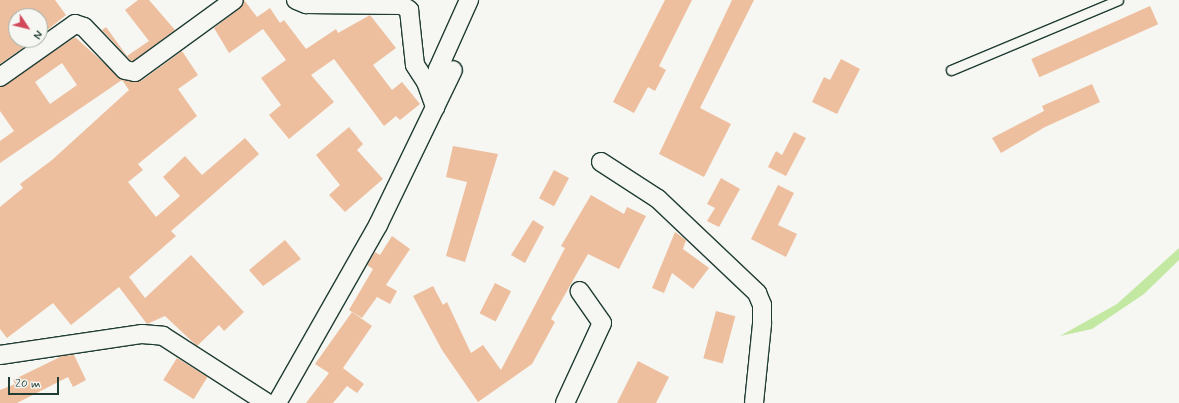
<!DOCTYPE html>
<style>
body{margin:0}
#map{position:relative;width:1179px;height:403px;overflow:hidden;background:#f6f6f2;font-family:Mynerve,sans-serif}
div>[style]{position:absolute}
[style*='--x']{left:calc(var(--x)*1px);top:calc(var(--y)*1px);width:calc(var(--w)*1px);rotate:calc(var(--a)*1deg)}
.green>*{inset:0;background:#c3e8a2}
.building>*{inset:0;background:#eebf9e;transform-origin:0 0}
.roads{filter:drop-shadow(1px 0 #1f3d34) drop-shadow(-1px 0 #1f3d34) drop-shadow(0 1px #1f3d34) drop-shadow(0 -1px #1f3d34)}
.lane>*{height:9px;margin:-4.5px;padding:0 4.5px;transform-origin:4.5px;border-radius:4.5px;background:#f6f6f2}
.street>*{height:18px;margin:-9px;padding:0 9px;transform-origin:9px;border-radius:9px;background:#f6f6f2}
span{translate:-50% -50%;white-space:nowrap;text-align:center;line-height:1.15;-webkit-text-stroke:3px #f6f6f2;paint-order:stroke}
.north{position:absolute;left:8px;top:8px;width:40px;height:40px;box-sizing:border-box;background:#f6f6f2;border:1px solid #a0aca6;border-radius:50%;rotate:125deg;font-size:11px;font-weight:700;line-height:16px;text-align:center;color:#1f3d34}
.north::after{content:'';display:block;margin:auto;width:14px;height:18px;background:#d1495b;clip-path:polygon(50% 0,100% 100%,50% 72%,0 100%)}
.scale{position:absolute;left:8px;top:377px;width:51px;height:18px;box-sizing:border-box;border:2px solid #1f3d34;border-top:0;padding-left:5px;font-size:12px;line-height:14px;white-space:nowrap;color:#1f3d34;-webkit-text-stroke:3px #f6f6f2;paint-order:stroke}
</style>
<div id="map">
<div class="green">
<i style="clip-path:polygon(1179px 248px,1179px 260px,1144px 294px,1092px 329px,1060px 336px,1117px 304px)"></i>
</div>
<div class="building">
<i style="clip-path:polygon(0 0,55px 0,66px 15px,40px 36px,40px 16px,16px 16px,16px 40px,34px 40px,0 64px)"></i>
<i style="clip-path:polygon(138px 0,149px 0,175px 30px,133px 61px,130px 60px,102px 30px,106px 27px,127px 56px,149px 41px,125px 10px)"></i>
<i style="clip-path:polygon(244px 0,257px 17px,270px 8px,280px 23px,284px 20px,306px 49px,336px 29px,338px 33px,370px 15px,396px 48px,373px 65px,392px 90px,402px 82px,420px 104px,400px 120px,396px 116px,384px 126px,334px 59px,311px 75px,334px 102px,289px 139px,269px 115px,281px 105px,261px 78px,286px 60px,263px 29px,229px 53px,214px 28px,240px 8px)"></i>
<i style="clip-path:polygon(665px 0,692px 0,659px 66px,666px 70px,655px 91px,648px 87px,634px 113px,613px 102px)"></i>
<i style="clip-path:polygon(732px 0,754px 0,700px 108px,731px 124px,704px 177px,659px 154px)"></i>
<i style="left:1150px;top:6px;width:20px;height:130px;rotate:66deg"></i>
<i style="clip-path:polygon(evenodd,75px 37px,123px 80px,141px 81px,182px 51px,198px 75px,178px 89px,197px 116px,138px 164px,143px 170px,128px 182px,156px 217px,180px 196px,163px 177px,185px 156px,202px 175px,245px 138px,259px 154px,171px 231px,176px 236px,129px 277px,145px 298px,191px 255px,244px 312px,224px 331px,219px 325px,197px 346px,165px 316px,147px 324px,119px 287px,71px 325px,53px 303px,7px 338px,0 329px,0 207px,23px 188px,20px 184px,52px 160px,129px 90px,122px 80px,0 163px,0 141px,14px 131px,0 111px,0 87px,75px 37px,62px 63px,77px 85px,50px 104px,35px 82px,62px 63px)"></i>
<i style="clip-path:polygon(841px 59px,860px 69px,837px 114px,812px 102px,824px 77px,830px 80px)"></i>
<i style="clip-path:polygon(1092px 84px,1100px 102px,1045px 127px,1001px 153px,992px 138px,1044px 111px,1042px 106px)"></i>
<i style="clip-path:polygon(349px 127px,363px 144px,357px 150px,383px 179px,345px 212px,329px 195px,340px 185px,316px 155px)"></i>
<i style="clip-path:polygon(794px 132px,806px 138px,786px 176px,768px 167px,776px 151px,782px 155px)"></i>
<i style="clip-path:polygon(453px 146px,498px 154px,465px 262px,446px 256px,467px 182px,446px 177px)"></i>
<i style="left:554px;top:170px;width:17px;height:32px;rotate:28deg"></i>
<i style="clip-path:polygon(721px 178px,740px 189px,719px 227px,707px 221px,715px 208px,707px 204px)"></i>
<i style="clip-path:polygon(778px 185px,794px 193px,778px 225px,797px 234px,786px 257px,751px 239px)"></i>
<i style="clip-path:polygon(591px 195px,624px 214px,627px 207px,646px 216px,619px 269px,588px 254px,551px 319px,555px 322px,532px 364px,478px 402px,442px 350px,413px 296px,433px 286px,443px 305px,447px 302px,471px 353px,483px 345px,501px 370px,565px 248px,561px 246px)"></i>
<i style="clip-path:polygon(533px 220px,544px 227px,525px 263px,511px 255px)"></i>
<i style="clip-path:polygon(675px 232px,686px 240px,683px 249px,709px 268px,693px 289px,672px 273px,664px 293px,652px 288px)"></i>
<i style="clip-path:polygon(392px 236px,410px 249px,386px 285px,397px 291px,390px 304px,377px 297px,362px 318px,349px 310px,373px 269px,367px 265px,375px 252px,380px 255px)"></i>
<i style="clip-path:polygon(285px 240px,301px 259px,263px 286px,249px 270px)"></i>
<i style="left:495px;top:283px;width:18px;height:34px;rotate:27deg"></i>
<i style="left:716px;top:311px;width:20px;height:49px;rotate:15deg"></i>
<i style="clip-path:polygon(352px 312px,372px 326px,343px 368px,364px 384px,357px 393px,347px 386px,333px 403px,306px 403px,329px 373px,315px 364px)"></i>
<i style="clip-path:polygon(74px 355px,86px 380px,73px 387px,68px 377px,17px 403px,0 403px,0 390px,15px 384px,13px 380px,62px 356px)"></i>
<i style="left:177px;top:358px;width:36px;height:26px;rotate:32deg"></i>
<i style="clip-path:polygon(638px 361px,669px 377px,656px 403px,617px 403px)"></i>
</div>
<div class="roads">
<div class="lane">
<i style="--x:951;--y:70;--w:181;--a:-22.7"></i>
</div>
<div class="street">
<i style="--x:296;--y:0;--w:11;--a:22"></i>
<i style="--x:306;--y:4;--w:96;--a:0.6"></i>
<i style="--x:402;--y:5;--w:9;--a:36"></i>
<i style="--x:409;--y:10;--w:55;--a:83.8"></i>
<i style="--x:415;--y:65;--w:20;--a:57"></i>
<i style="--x:426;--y:82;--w:27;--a:70"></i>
<i style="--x:0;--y:77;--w:92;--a:-35.2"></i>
<i style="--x:75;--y:24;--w:9;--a:18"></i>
<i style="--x:84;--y:27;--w:59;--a:46.4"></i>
<i style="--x:125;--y:70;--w:10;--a:11"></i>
<i style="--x:135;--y:72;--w:122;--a:-36"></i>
<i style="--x:436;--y:96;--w:27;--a:-86"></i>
<i style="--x:438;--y:69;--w:76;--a:-65.8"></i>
<i style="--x:601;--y:162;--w:68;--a:33"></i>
<i style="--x:658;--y:199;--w:137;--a:43.5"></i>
<i style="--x:757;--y:293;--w:13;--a:67"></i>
<i style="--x:762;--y:305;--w:19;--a:90"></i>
<i style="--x:762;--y:324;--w:79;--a:95.8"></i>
<i style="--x:0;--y:355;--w:144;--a:-8.4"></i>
<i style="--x:142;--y:334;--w:21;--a:5"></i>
<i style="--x:163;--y:336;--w:124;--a:32.8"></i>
<i style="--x:277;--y:403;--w:205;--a:-60.4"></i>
<i style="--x:378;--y:225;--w:172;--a:-64.2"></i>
<i style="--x:565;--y:403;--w:88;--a:-65.2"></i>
<i style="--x:602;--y:323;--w:39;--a:-125"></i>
</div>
</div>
<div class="north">N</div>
<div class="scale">20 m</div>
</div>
